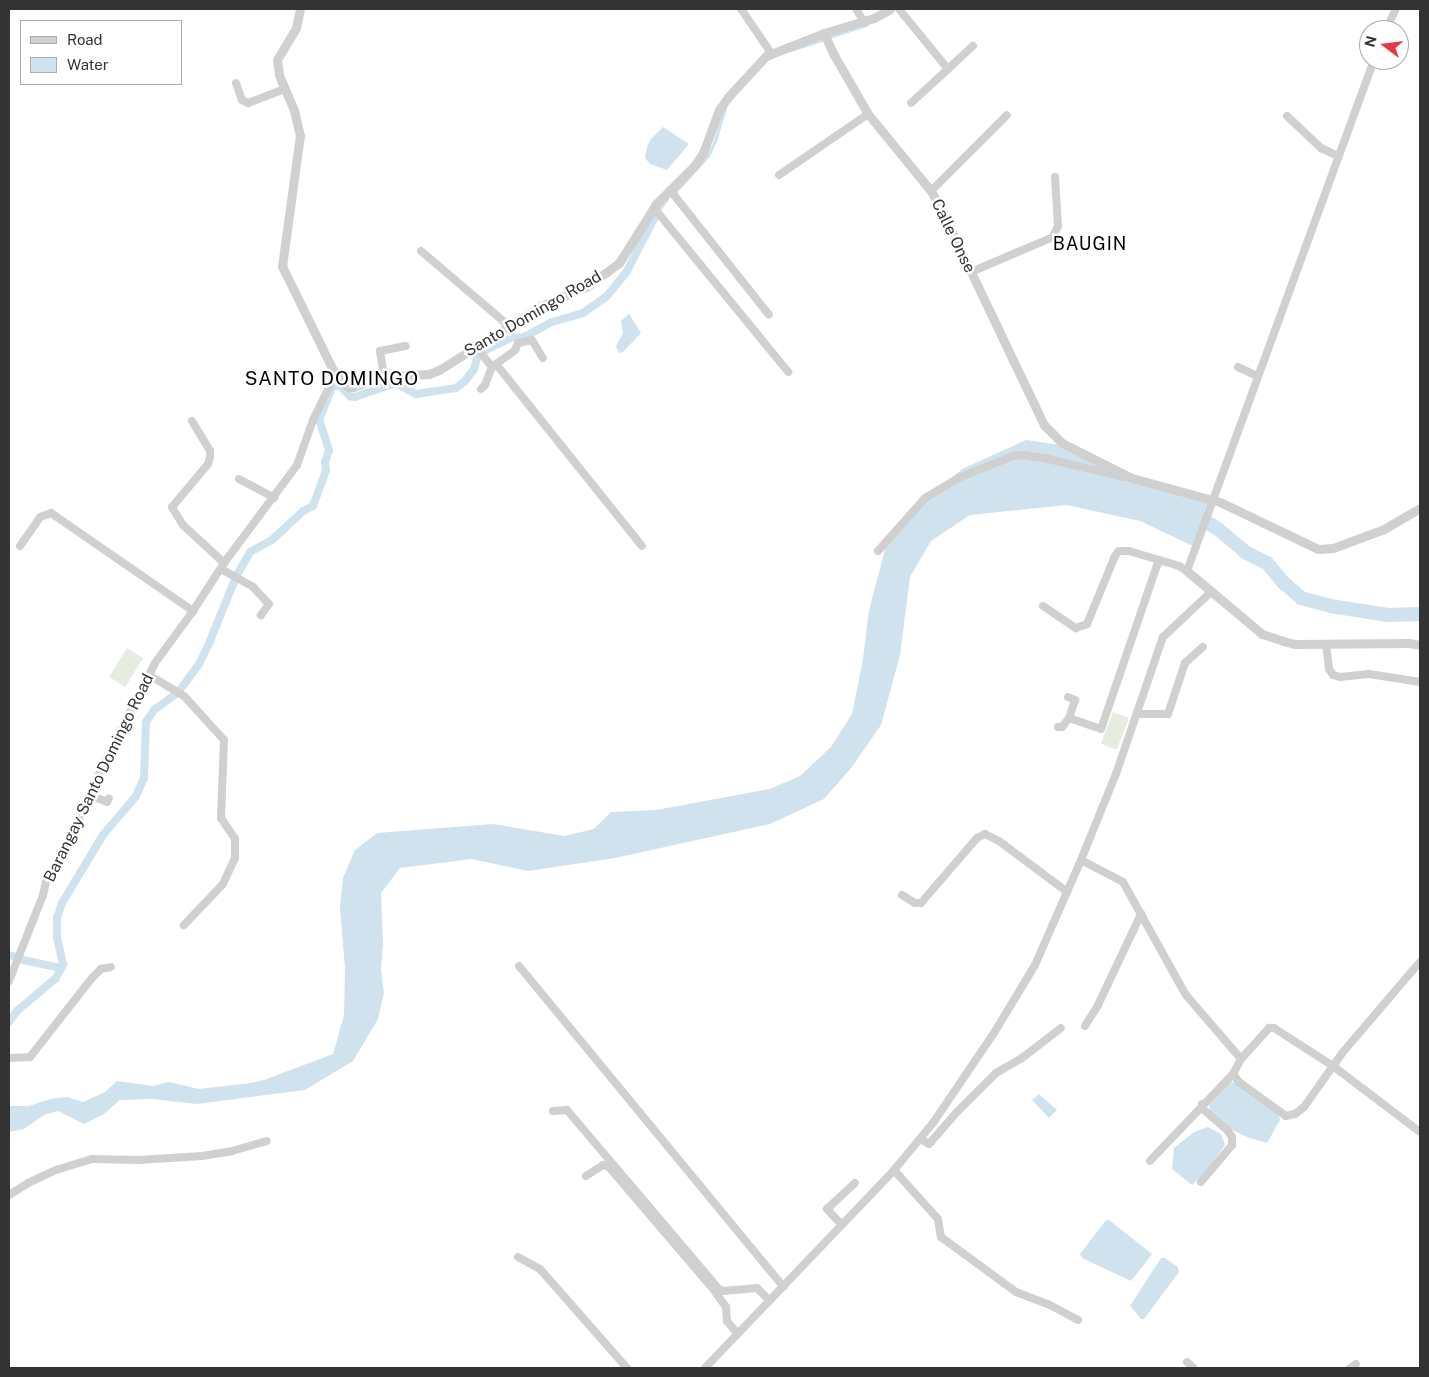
<!DOCTYPE html>
<style>
body{margin:0}
#map{position:relative;width:1429px;height:1377px;overflow:hidden;background:#fff;font-family:"Public Sans",sans-serif}
div>[style]{position:absolute}
[style*='--x']{left:calc(var(--x)*1px);top:calc(var(--y)*1px);width:calc(var(--w)*1px);rotate:calc(var(--a)*1deg)}
.green>*{inset:0;background:#e6ecdf;transform-origin:0 0}
.water>*{inset:0;background:#cfe2ee}
.stream>*{height:2.5px;margin:-1.25px;padding:0 1.25px;transform-origin:1.25px;border-radius:1.25px;background:#cfe2ee}
.canal>*{height:8px;margin:-4px;padding:0 4px;transform-origin:4px;border-radius:4px;background:#cfe2ee}
.river>*{height:14px;margin:-7px;padding:0 7px;transform-origin:7px;border-radius:7px;background:#cfe2ee}
.minor>*{height:8px;margin:-4px;padding:0 4px;transform-origin:4px;border-radius:4px;background:#d0d0d0}
.tertiary>*{height:9px;margin:-4.5px;padding:0 4.5px;transform-origin:4.5px;border-radius:4.5px;background:#d0d0d0}
span{translate:-50% -50%;white-space:nowrap;text-align:center;line-height:1.15;-webkit-text-stroke:5px #fff;paint-order:stroke}
.street-label{font-size:16px;color:#333}
.neighbourhood-label{font-size:18px;color:#000;letter-spacing:1px}
.quarter-label{font-size:19px;color:#000;letter-spacing:1px}
.frame{position:absolute;inset:0;border:10px solid #333;pointer-events:none}
.legend{position:absolute;left:20px;top:20px;width:162px;height:65px;box-sizing:border-box;background:#fff;border:1px solid #adadad;margin:0;padding:6px 9px;list-style:none;font-size:15px;color:#333}
.legend li{display:flex;align-items:center;gap:10px;height:25px}
.legend b{width:25px;border:1px solid #adadad}
.north{position:absolute;left:1359px;top:20px;width:50px;height:50px;box-sizing:border-box;background:#fff;border:1px solid #adadad;border-radius:50%;rotate:285deg;font-size:14px;font-weight:700;line-height:20px;text-align:center;color:#333}
.north::after{content:'';display:block;margin:auto;width:18px;height:22px;background:#e63946;clip-path:polygon(50% 0,100% 100%,50% 72%,0 100%)}
</style>
<div id="map">
<div class="green">
<i style="left:127px;top:648px;width:19px;height:34px;rotate:32deg"></i>
<i style="left:1113px;top:712px;width:17px;height:34px;rotate:21deg"></i>
</div>
<div class="water">
<i style="clip-path:polygon(663px 127px,689px 144px,667px 170px,650px 164px,645px 158px,647px 147px,651px 139px)"></i>
<i style="clip-path:polygon(629px 314px,641px 333px,623px 352px,619px 353px,616px 346px,623px 333px,621px 321px)"></i>
<i style="clip-path:polygon(1026px 440px,1060px 445px,1094px 461px,1208px 501px,1193px 546px,1140px 521px,1067px 505px,970px 515px,931px 541px,910px 577px,900px 655px,881px 725px,852px 767px,824px 799px,770px 824px,615px 858px,528px 871px,472px 859px,400px 868px,381px 893px,383px 944px,381px 970px,384px 993px,378px 1019px,353px 1061px,305px 1090px,197px 1104px,152px 1099px,120px 1100px,104px 1114px,84px 1124px,58px 1111px,44px 1115px,24px 1129px,9px 1132px,9px 1106px,29px 1106px,50px 1099px,67px 1097px,83px 1102px,105px 1092px,117px 1081px,153px 1086px,169px 1082px,199px 1089px,251px 1083px,264px 1080px,333px 1054px,344px 1015px,345px 969px,340px 907px,343px 878px,355px 850px,377px 833px,493px 824px,564px 836px,594px 829px,611px 812px,656px 810px,770px 789px,800px 776px,831px 747px,852px 714px,863px 659px,869px 610px,887px 542px,915px 511px,962px 469px)"></i>
<i style="clip-path:polygon(1230px 1082px,1238px 1083px,1279px 1115px,1280px 1120px,1267px 1143px,1247px 1137px,1232px 1130px,1210px 1113px,1209px 1105px)"></i>
<i style="clip-path:polygon(1039px 1094px,1057px 1110px,1049px 1118px,1032px 1100px)"></i>
<i style="clip-path:polygon(1208px 1127px,1221px 1134px,1225px 1145px,1209px 1168px,1192px 1185px,1172px 1169px,1174px 1148px,1194px 1132px)"></i>
<i style="clip-path:polygon(1106px 1220px,1109px 1220px,1152px 1254px,1131px 1281px,1082px 1258px,1080px 1254px)"></i>
<i style="clip-path:polygon(1161px 1258px,1165px 1258px,1178px 1267px,1179px 1272px,1144px 1319px,1141px 1319px,1130px 1306px)"></i>
</div>
<div class="stream">
<i style="--x:829;--y:37;--w:40;--a:-18"></i>
<i style="--x:791;--y:50;--w:35;--a:-18"></i>
<i style="--x:676;--y:191;--w:47;--a:-47.6"></i>
<i style="--x:708;--y:156;--w:17;--a:-65"></i>
<i style="--x:715;--y:141;--w:34;--a:-73"></i>
<i style="--x:659;--y:210;--w:14;--a:-54"></i>
</div>
<div class="canal">
<i style="--x:238;--y:573;--w:24;--a:-60"></i>
<i style="--x:250;--y:552;--w:25;--a:-29"></i>
<i style="--x:272;--y:540;--w:42;--a:-43.1"></i>
<i style="--x:303;--y:511;--w:11;--a:-27"></i>
<i style="--x:313;--y:506;--w:38;--a:-70"></i>
<i style="--x:326;--y:470;--w:8;--a:-97"></i>
<i style="--x:325;--y:462;--w:13;--a:-72"></i>
<i style="--x:329;--y:450;--w:32;--a:-108"></i>
<i style="--x:319;--y:420;--w:35;--a:-68"></i>
<i style="--x:332;--y:387;--w:7;--a:-16"></i>
<i style="--x:339;--y:385;--w:16;--a:45"></i>
<i style="--x:350;--y:396;--w:5;--a:11"></i>
<i style="--x:355;--y:397;--w:42;--a:-19.3"></i>
<i style="--x:395;--y:383;--w:24;--a:28"></i>
<i style="--x:416;--y:394;--w:40;--a:-8.5"></i>
<i style="--x:456;--y:388;--w:11;--a:-38"></i>
<i style="--x:465;--y:381;--w:15;--a:-53"></i>
<i style="--x:474;--y:369;--w:11;--a:-75"></i>
<i style="--x:477;--y:358;--w:10;--a:-45"></i>
<i style="--x:484;--y:351;--w:32;--a:-26"></i>
<i style="--x:513;--y:337;--w:9;--a:6"></i>
<i style="--x:522;--y:338;--w:34;--a:-28"></i>
<i style="--x:552;--y:322;--w:32;--a:-16"></i>
<i style="--x:583;--y:313;--w:29;--a:-35"></i>
<i style="--x:607;--y:296;--w:32;--a:-51"></i>
<i style="--x:627;--y:271;--w:63;--a:-62.6"></i>
<i style="--x:180;--y:690;--w:32;--a:-54"></i>
<i style="--x:199;--y:664;--w:25;--a:-64"></i>
<i style="--x:210;--y:641;--w:67;--a:-68"></i>
<i style="--x:9;--y:955;--w:7;--a:16"></i>
<i style="--x:23;--y:960;--w:39;--a:12"></i>
<i style="--x:9;--y:1022;--w:14;--a:-54"></i>
<i style="--x:17;--y:1011;--w:51;--a:-40.2"></i>
<i style="--x:56;--y:978;--w:16;--a:-63"></i>
<i style="--x:63;--y:964;--w:27;--a:-103"></i>
<i style="--x:57;--y:938;--w:20;--a:-90"></i>
<i style="--x:57;--y:918;--w:16;--a:-72"></i>
<i style="--x:62;--y:903;--w:79;--a:-58.9"></i>
<i style="--x:103;--y:835;--w:51;--a:-49.8"></i>
<i style="--x:136;--y:796;--w:20;--a:-66"></i>
<i style="--x:144;--y:778;--w:56;--a:-88"></i>
<i style="--x:146;--y:722;--w:14;--a:-56"></i>
<i style="--x:154;--y:710;--w:27;--a:-36"></i>
</div>
<div class="river">
<i style="--x:1194;--y:514;--w:28;--a:32"></i>
<i style="--x:1218;--y:529;--w:35;--a:40"></i>
<i style="--x:1245;--y:552;--w:25;--a:27"></i>
<i style="--x:1267;--y:563;--w:26;--a:50"></i>
<i style="--x:1284;--y:583;--w:23;--a:41"></i>
<i style="--x:1301;--y:598;--w:30;--a:15"></i>
<i style="--x:1330;--y:606;--w:59;--a:8.8"></i>
<i style="--x:1388;--y:615;--w:32;--a:-2"></i>
</div>
<div class="minor">
<i style="--x:741;--y:9;--w:53;--a:55.7"></i>
<i style="--x:856;--y:9;--w:15;--a:58"></i>
<i style="--x:899;--y:9;--w:77;--a:50.8"></i>
<i style="--x:948;--y:69;--w:50;--a:137.4"></i>
<i style="--x:1386;--y:30;--w:23;--a:-65"></i>
<i style="--x:948;--y:69;--w:34;--a:-43"></i>
<i style="--x:236;--y:83;--w:18;--a:71"></i>
<i style="--x:242;--y:100;--w:7;--a:27"></i>
<i style="--x:248;--y:103;--w:40;--a:-21"></i>
<i style="--x:1287;--y:116;--w:47;--a:43.3"></i>
<i style="--x:1321;--y:148;--w:19;--a:25"></i>
<i style="--x:779;--y:175;--w:108;--a:-34.4"></i>
<i style="--x:670;--y:190;--w:159;--a:51.6"></i>
<i style="--x:931;--y:191;--w:107;--a:-45"></i>
<i style="--x:654;--y:208;--w:212;--a:50.7"></i>
<i style="--x:421;--y:251;--w:114;--a:40.4"></i>
<i style="--x:971;--y:272;--w:89;--a:-23.1"></i>
<i style="--x:1053;--y:237;--w:12;--a:-66"></i>
<i style="--x:1058;--y:226;--w:49;--a:-93.5"></i>
<i style="--x:476;--y:347;--w:26;--a:51"></i>
<i style="--x:492;--y:367;--w:29;--a:-36"></i>
<i style="--x:515;--y:350;--w:8;--a:-67"></i>
<i style="--x:518;--y:343;--w:14;--a:-12"></i>
<i style="--x:532;--y:340;--w:21;--a:59"></i>
<i style="--x:496;--y:364;--w:233;--a:51.3"></i>
<i style="--x:1238;--y:367;--w:21;--a:25"></i>
<i style="--x:384;--y:376;--w:25;--a:-99"></i>
<i style="--x:380;--y:351;--w:26;--a:-11"></i>
<i style="--x:481;--y:389;--w:6;--a:-45"></i>
<i style="--x:485;--y:385;--w:19;--a:-69"></i>
<i style="--x:192;--y:421;--w:35;--a:59"></i>
<i style="--x:210;--y:451;--w:6;--a:90"></i>
<i style="--x:210;--y:457;--w:7;--a:106"></i>
<i style="--x:208;--y:464;--w:56;--a:129.9"></i>
<i style="--x:172;--y:507;--w:21;--a:59"></i>
<i style="--x:183;--y:525;--w:56;--a:42.8"></i>
<i style="--x:239;--y:479;--w:40;--a:28"></i>
<i style="--x:20;--y:546;--w:35;--a:-55"></i>
<i style="--x:40;--y:517;--w:12;--a:-20"></i>
<i style="--x:51;--y:513;--w:173;--a:34.6"></i>
<i style="--x:878;--y:551;--w:71;--a:-48.4"></i>
<i style="--x:925;--y:498;--w:39;--a:-31"></i>
<i style="--x:958;--y:478;--w:59;--a:-21.8"></i>
<i style="--x:1013;--y:456;--w:11;--a:-5"></i>
<i style="--x:1024;--y:455;--w:24;--a:9"></i>
<i style="--x:1048;--y:459;--w:79;--a:13.2"></i>
<i style="--x:221;--y:569;--w:37;--a:29"></i>
<i style="--x:253;--y:587;--w:23;--a:47"></i>
<i style="--x:269;--y:604;--w:14;--a:126"></i>
<i style="--x:1043;--y:606;--w:40;--a:34"></i>
<i style="--x:1076;--y:628;--w:12;--a:-20"></i>
<i style="--x:1087;--y:624;--w:74;--a:-67.6"></i>
<i style="--x:1115;--y:556;--w:6;--a:-51"></i>
<i style="--x:1119;--y:551;--w:10;--a:0"></i>
<i style="--x:1129;--y:551;--w:52;--a:16.7"></i>
<i style="--x:1179;--y:566;--w:9;--a:32"></i>
<i style="--x:1187;--y:571;--w:544;--a:-69.9"></i>
<i style="--x:1326;--y:644;--w:25;--a:83"></i>
<i style="--x:1329;--y:669;--w:7;--a:56"></i>
<i style="--x:1333;--y:675;--w:7;--a:16"></i>
<i style="--x:1340;--y:677;--w:29;--a:-6"></i>
<i style="--x:1369;--y:674;--w:52;--a:8.9"></i>
<i style="--x:149;--y:675;--w:41;--a:31"></i>
<i style="--x:184;--y:696;--w:59;--a:47.7"></i>
<i style="--x:224;--y:740;--w:78;--a:92.2"></i>
<i style="--x:221;--y:818;--w:25;--a:56"></i>
<i style="--x:235;--y:839;--w:19;--a:90"></i>
<i style="--x:235;--y:858;--w:29;--a:115"></i>
<i style="--x:223;--y:884;--w:57;--a:133.6"></i>
<i style="--x:1068;--y:697;--w:8;--a:23"></i>
<i style="--x:1075;--y:700;--w:19;--a:108"></i>
<i style="--x:1069;--y:718;--w:34;--a:19"></i>
<i style="--x:1101;--y:729;--w:173;--a:-71.1"></i>
<i style="--x:1157;--y:565;--w:6;--a:-45"></i>
<i style="--x:1137;--y:714;--w:31;--a:0"></i>
<i style="--x:1168;--y:714;--w:54;--a:-71.6"></i>
<i style="--x:1185;--y:663;--w:24;--a:-42"></i>
<i style="--x:1058;--y:727;--w:4;--a:0"></i>
<i style="--x:1062;--y:727;--w:11;--a:-52"></i>
<i style="--x:89;--y:795;--w:19;--a:21"></i>
<i style="--x:107;--y:802;--w:4;--a:-63"></i>
<i style="--x:1081;--y:860;--w:47;--a:27.6"></i>
<i style="--x:1123;--y:882;--w:129;--a:60.9"></i>
<i style="--x:1186;--y:995;--w:84;--a:49.3"></i>
<i style="--x:1241;--y:1059;--w:17;--a:118"></i>
<i style="--x:1233;--y:1074;--w:120;--a:133.7"></i>
<i style="--x:902;--y:895;--w:15;--a:32"></i>
<i style="--x:915;--y:903;--w:6;--a:0"></i>
<i style="--x:921;--y:903;--w:86;--a:-49.3"></i>
<i style="--x:977;--y:838;--w:9;--a:-27"></i>
<i style="--x:985;--y:834;--w:16;--a:27"></i>
<i style="--x:999;--y:841;--w:84;--a:36.7"></i>
<i style="--x:519;--y:966;--w:416;--a:50.5"></i>
<i style="--x:9;--y:981;--w:92;--a:-68.4"></i>
<i style="--x:43;--y:895;--w:17;--a:-77"></i>
<i style="--x:47;--y:878;--w:21;--a:-55"></i>
<i style="--x:59;--y:861;--w:117;--a:-65.2"></i>
<i style="--x:108;--y:755;--w:103;--a:-62.9"></i>
<i style="--x:155;--y:663;--w:64;--a:-53.8"></i>
<i style="--x:193;--y:611;--w:57;--a:-57.1"></i>
<i style="--x:224;--y:563;--w:122;--a:-53.3"></i>
<i style="--x:297;--y:465;--w:48;--a:-70.4"></i>
<i style="--x:313;--y:420;--w:52;--a:-63.9"></i>
<i style="--x:1085;--y:1026;--w:25;--a:-58"></i>
<i style="--x:1098;--y:1005;--w:101;--a:-64.7"></i>
<i style="--x:9;--y:1058;--w:21;--a:-3"></i>
<i style="--x:30;--y:1057;--w:100;--a:-51.9"></i>
<i style="--x:92;--y:978;--w:13;--a:-45"></i>
<i style="--x:101;--y:969;--w:10;--a:-11"></i>
<i style="--x:1241;--y:1059;--w:42;--a:-47.9"></i>
<i style="--x:1269;--y:1028;--w:5;--a:0"></i>
<i style="--x:1274;--y:1028;--w:70;--a:32.8"></i>
<i style="--x:1333;--y:1066;--w:109;--a:37.2"></i>
<i style="--x:1233;--y:1074;--w:10;--a:53"></i>
<i style="--x:1239;--y:1082;--w:58;--a:35.9"></i>
<i style="--x:1286;--y:1116;--w:9;--a:-13"></i>
<i style="--x:1295;--y:1114;--w:11;--a:-38"></i>
<i style="--x:1304;--y:1107;--w:67;--a:-54.7"></i>
<i style="--x:1343;--y:1052;--w:118;--a:-49.5"></i>
<i style="--x:553;--y:1111;--w:14;--a:-4"></i>
<i style="--x:567;--y:1110;--w:235;--a:49.7"></i>
<i style="--x:719;--y:1289;--w:4;--a:27"></i>
<i style="--x:723;--y:1291;--w:34;--a:-5"></i>
<i style="--x:757;--y:1288;--w:18;--a:45"></i>
<i style="--x:920;--y:1139;--w:10;--a:29"></i>
<i style="--x:929;--y:1144;--w:43;--a:-48.8"></i>
<i style="--x:957;--y:1112;--w:55;--a:-45"></i>
<i style="--x:996;--y:1073;--w:30;--a:-30"></i>
<i style="--x:1022;--y:1058;--w:49;--a:-37.6"></i>
<i style="--x:894;--y:1170;--w:66;--a:48.1"></i>
<i style="--x:938;--y:1219;--w:18;--a:81"></i>
<i style="--x:941;--y:1237;--w:93;--a:36.3"></i>
<i style="--x:1016;--y:1292;--w:34;--a:21"></i>
<i style="--x:1048;--y:1304;--w:34;--a:28"></i>
<i style="--x:586;--y:1176;--w:20;--a:-33"></i>
<i style="--x:603;--y:1165;--w:5;--a:11"></i>
<i style="--x:608;--y:1166;--w:162;--a:49.5"></i>
<i style="--x:713;--y:1289;--w:22;--a:54"></i>
<i style="--x:726;--y:1307;--w:14;--a:86"></i>
<i style="--x:727;--y:1321;--w:17;--a:50"></i>
<i style="--x:1201;--y:1182;--w:48;--a:-50"></i>
<i style="--x:1232;--y:1145;--w:8;--a:-90"></i>
<i style="--x:1232;--y:1137;--w:7;--a:-124"></i>
<i style="--x:1228;--y:1131;--w:33;--a:-139"></i>
<i style="--x:1203;--y:1109;--w:5;--a:-101"></i>
<i style="--x:9;--y:1195;--w:22;--a:-32"></i>
<i style="--x:28;--y:1183;--w:31;--a:-25"></i>
<i style="--x:56;--y:1170;--w:38;--a:-17"></i>
<i style="--x:92;--y:1159;--w:47;--a:1.2"></i>
<i style="--x:139;--y:1160;--w:63;--a:-3.6"></i>
<i style="--x:202;--y:1156;--w:30;--a:-9"></i>
<i style="--x:232;--y:1151;--w:36;--a:-16"></i>
<i style="--x:842;--y:1225;--w:22;--a:-133"></i>
<i style="--x:827;--y:1209;--w:38;--a:-43"></i>
<i style="--x:518;--y:1257;--w:25;--a:29"></i>
<i style="--x:540;--y:1269;--w:132;--a:48.7"></i>
<i style="--x:1187;--y:1362;--w:9;--a:41"></i>
<i style="--x:705;--y:1368;--w:274;--a:-46.3"></i>
<i style="--x:894;--y:1170;--w:61;--a:-50.3"></i>
<i style="--x:933;--y:1123;--w:109;--a:-55.9"></i>
<i style="--x:994;--y:1033;--w:79;--a:-58.9"></i>
<i style="--x:1035;--y:965;--w:115;--a:-66.3"></i>
<i style="--x:1081;--y:860;--w:93;--a:-67.9"></i>
<i style="--x:1116;--y:774;--w:145;--a:-71.1"></i>
<i style="--x:1163;--y:637;--w:67;--a:-43.2"></i>
<i style="--x:1350;--y:1368;--w:7;--a:-34"></i>
</div>
<div class="tertiary">
<i style="--x:300;--y:9;--w:19;--a:102"></i>
<i style="--x:296;--y:28;--w:37;--a:121"></i>
<i style="--x:277;--y:60;--w:15;--a:82"></i>
<i style="--x:279;--y:75;--w:38;--a:67"></i>
<i style="--x:294;--y:110;--w:26;--a:77"></i>
<i style="--x:300;--y:135;--w:132;--a:97.8"></i>
<i style="--x:282;--y:266;--w:114;--a:63.9"></i>
<i style="--x:332;--y:368;--w:16;--a:55"></i>
<i style="--x:341;--y:381;--w:9;--a:41"></i>
<i style="--x:348;--y:387;--w:5;--a:0"></i>
<i style="--x:353;--y:387;--w:33;--a:-20"></i>
<i style="--x:384;--y:376;--w:45;--a:-2.5"></i>
<i style="--x:429;--y:374;--w:11;--a:-22"></i>
<i style="--x:439;--y:370;--w:120;--a:-32.1"></i>
<i style="--x:541;--y:306;--w:49;--a:-22.9"></i>
<i style="--x:586;--y:287;--w:41;--a:-36"></i>
<i style="--x:619;--y:263;--w:70;--a:-57.9"></i>
<i style="--x:656;--y:204;--w:54;--a:-45"></i>
<i style="--x:694;--y:166;--w:16;--a:-55"></i>
<i style="--x:703;--y:153;--w:46;--a:-69.6"></i>
<i style="--x:719;--y:110;--w:16;--a:-55"></i>
<i style="--x:728;--y:97;--w:56;--a:-47.2"></i>
<i style="--x:766;--y:56;--w:62;--a:-21.6"></i>
<i style="--x:824;--y:33;--w:52;--a:-16.7"></i>
<i style="--x:874;--y:18;--w:18;--a:-29"></i>
<i style="--x:824;--y:33;--w:24;--a:66"></i>
<i style="--x:834;--y:55;--w:68;--a:60"></i>
<i style="--x:868;--y:114;--w:99;--a:50.7"></i>
<i style="--x:931;--y:191;--w:18;--a:61"></i>
<i style="--x:940;--y:207;--w:242;--a:64.5"></i>
<i style="--x:1044;--y:425;--w:25;--a:45"></i>
<i style="--x:1062;--y:443;--w:78;--a:26.6"></i>
<i style="--x:1132;--y:478;--w:91;--a:15.3"></i>
<i style="--x:1220;--y:502;--w:109;--a:25.6"></i>
<i style="--x:1318;--y:549;--w:15;--a:-4"></i>
<i style="--x:1333;--y:548;--w:54;--a:-20.4"></i>
<i style="--x:1384;--y:529;--w:42;--a:-30.3"></i>
<i style="--x:1187;--y:571;--w:98;--a:40"></i>
<i style="--x:1262;--y:634;--w:22;--a:18"></i>
<i style="--x:1283;--y:641;--w:12;--a:14"></i>
<i style="--x:1295;--y:644;--w:114;--a:-0.5"></i>
<i style="--x:1409;--y:643;--w:11;--a:10"></i>
</div>
<div class="street-label">
<span style="left:953px;top:236px;rotate:64deg">Calle Onse</span>
<span style="left:533px;top:314px;rotate:-30deg">Santo Domingo Road</span>
<span style="left:99px;top:778px;rotate:-64deg">Barangay Santo Domingo Road</span>
</div>
<div class="neighbourhood-label">
<span style="left:1090px;top:244px">BAUGIN</span>
</div>
<div class="quarter-label">
<span style="left:332px;top:379px">SANTO DOMINGO</span>
</div>
<div class="frame"></div>
<ul class="legend">
<li><b style="height:6px;background:#d0d0d0"></b>Road</li>
<li><b style="height:14px;background:#cfe2ee"></b>Water</li>
</ul>
<div class="north">N</div>
</div>
